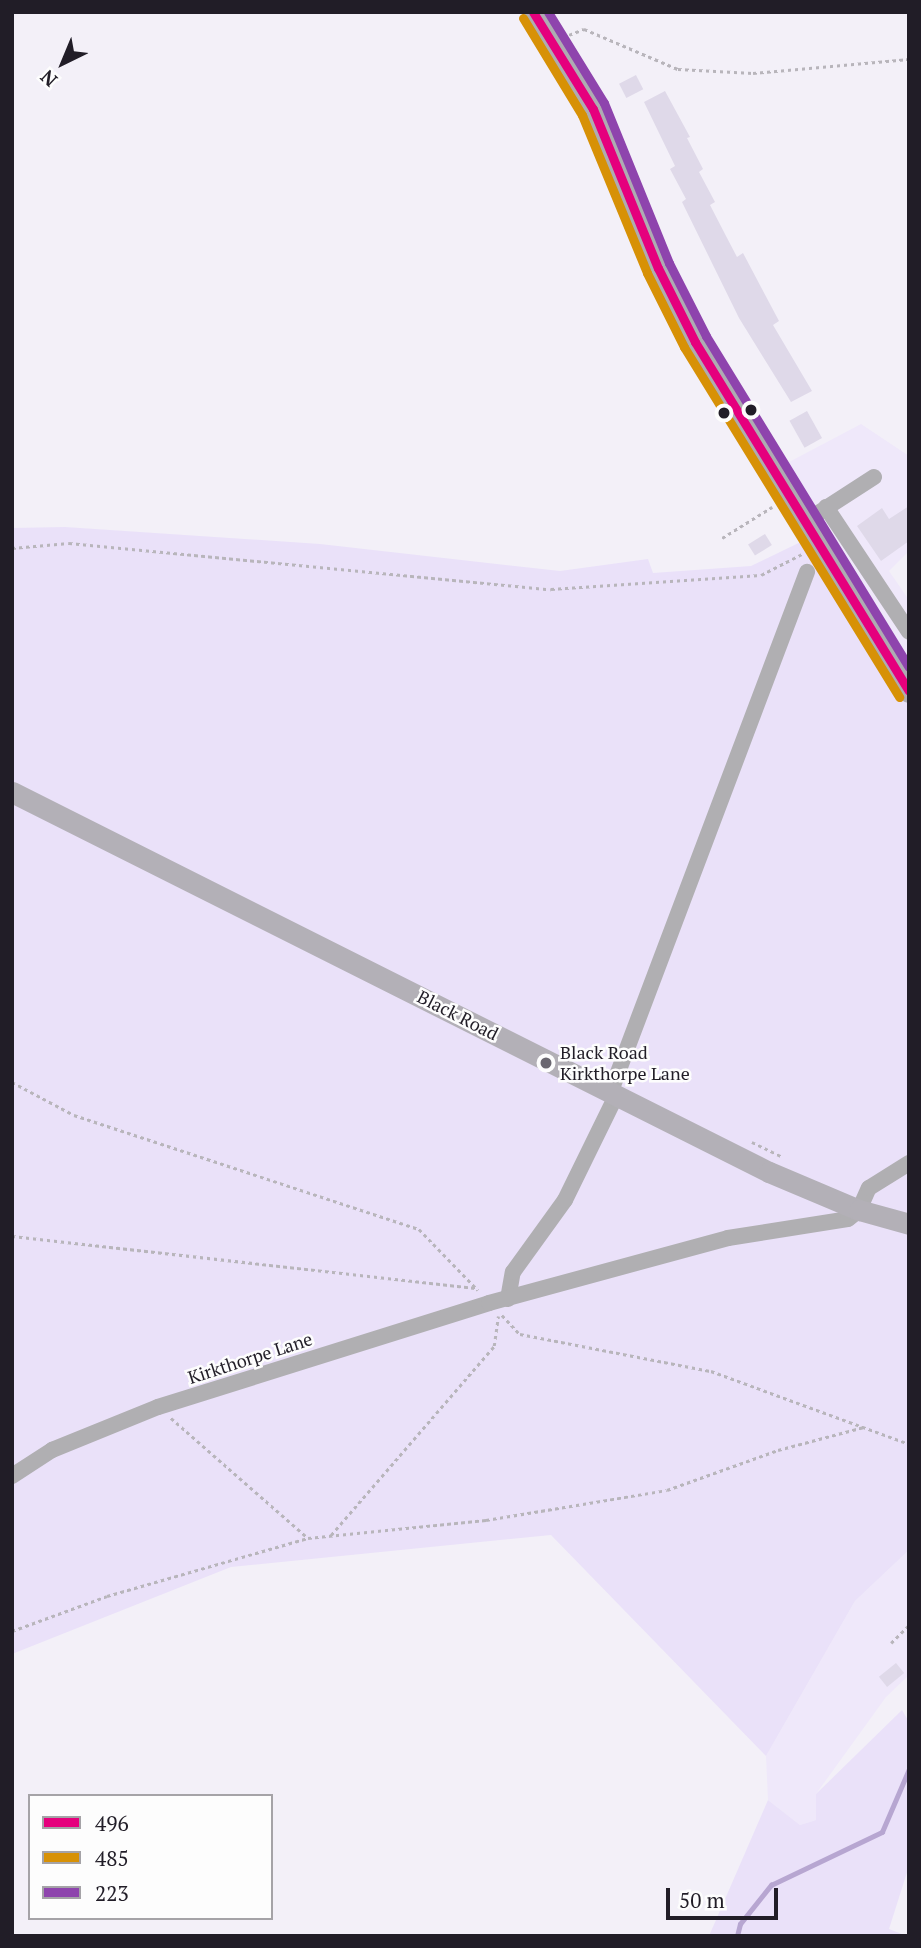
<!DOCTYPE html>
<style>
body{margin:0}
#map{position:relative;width:921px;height:1948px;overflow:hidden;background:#f3f0f8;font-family:"PT Serif",serif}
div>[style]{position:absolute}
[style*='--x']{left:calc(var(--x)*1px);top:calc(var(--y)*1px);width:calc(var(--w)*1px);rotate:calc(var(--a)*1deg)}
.built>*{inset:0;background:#efe8fa}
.green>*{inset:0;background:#eae1f9}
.stream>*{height:4.5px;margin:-2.25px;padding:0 2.25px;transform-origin:2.25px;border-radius:2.25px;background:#b7a6d1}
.building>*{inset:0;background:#dfd9e9;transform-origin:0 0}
.path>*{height:2.5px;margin-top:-1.25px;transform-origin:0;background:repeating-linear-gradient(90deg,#b8b5bb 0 3.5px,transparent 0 7px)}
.minor>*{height:16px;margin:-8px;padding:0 8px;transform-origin:8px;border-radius:8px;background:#b0afb2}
.major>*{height:21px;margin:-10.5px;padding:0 10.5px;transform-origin:10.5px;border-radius:10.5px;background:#b3b0b7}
.highway>*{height:23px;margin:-11.5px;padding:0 11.5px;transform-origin:11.5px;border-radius:11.5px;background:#aeacb2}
.bus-1>*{height:9px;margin:-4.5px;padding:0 4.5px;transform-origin:4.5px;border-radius:4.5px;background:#e5007d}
.bus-2>*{height:9px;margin:-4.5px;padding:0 4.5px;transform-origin:4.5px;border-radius:4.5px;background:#d79106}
.bus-3>*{height:9px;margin:-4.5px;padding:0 4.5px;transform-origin:4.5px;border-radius:4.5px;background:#8e44ad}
.dots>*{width:19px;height:19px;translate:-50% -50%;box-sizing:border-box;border:4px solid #fdfdfd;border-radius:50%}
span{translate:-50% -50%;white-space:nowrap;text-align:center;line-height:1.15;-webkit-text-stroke:5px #fdfdfd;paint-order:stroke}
.street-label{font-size:18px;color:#211d27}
.poi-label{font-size:18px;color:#211d27}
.left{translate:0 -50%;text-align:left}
.frame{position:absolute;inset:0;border:14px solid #211d27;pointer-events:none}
.legend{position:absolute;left:28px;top:1794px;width:245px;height:126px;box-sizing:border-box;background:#fdfdfd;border:2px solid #a5a3a7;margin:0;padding:9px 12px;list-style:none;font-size:21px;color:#211d27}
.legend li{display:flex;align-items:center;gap:14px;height:35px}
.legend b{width:35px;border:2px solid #a5a3a7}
.north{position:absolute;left:28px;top:28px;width:70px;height:70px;-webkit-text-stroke:5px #fdfdfd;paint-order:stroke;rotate:223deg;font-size:19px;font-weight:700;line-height:28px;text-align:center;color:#211d27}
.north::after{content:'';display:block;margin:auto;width:24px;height:32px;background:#211d27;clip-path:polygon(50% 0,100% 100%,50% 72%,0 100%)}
.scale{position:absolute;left:666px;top:1888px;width:112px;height:32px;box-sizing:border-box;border:4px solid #211d27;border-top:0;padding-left:9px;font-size:21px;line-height:24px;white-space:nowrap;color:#211d27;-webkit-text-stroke:5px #fdfdfd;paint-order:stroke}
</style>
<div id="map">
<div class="built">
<i style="clip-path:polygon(861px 424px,909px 456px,909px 551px,889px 571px,909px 600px,909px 660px,834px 548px,774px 470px)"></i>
<i style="clip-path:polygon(909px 1550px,909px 1675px,886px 1697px,816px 1794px,816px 1820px,800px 1825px,768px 1800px,766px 1756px,855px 1601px)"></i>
</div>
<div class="green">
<i style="clip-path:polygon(65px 527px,320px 544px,560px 571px,648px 559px,653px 573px,751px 566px,813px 536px,909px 691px,909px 1550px,855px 1601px,766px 1756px,551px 1535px,231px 1567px,12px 1654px,12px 528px)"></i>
<i style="clip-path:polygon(902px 1710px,909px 1722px,909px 1866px,889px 1929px,907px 1936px,709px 1936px,768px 1800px,800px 1825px,816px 1820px,816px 1794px)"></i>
</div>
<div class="stream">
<i style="--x:737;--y:1936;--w:12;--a:-76"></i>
<i style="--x:740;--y:1924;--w:50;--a:-51.5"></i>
<i style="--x:771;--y:1885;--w:123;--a:-25.5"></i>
<i style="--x:882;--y:1832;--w:69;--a:-66.8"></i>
</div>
<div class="building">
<i style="left:636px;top:75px;width:16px;height:19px;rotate:63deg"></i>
<i style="clip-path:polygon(665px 91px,690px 137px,687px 138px,703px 169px,699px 172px,715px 202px,710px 205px,726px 236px,737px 257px,743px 253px,779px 321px,773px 325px,812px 391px,791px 402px,739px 318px,682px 202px,686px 199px,670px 169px,675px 166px,644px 102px)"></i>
<i style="left:807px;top:411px;width:31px;height:20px;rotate:61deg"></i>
<i style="clip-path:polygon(909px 506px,909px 541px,881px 561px,857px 526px,882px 508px,889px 519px)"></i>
<i style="left:765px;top:534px;width:13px;height:20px;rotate:58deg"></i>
<i style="left:896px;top:1663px;width:13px;height:22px;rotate:51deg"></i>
</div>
<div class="path">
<i style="--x:569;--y:35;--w:16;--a:-22"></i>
<i style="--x:584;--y:29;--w:102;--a:23.1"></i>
<i style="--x:678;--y:69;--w:75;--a:3.1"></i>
<i style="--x:753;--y:73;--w:157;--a:-5.1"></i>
<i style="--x:722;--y:538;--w:59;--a:-31.8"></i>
<i style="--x:12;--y:548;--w:57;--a:-5"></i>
<i style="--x:69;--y:543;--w:484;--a:5.5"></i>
<i style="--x:551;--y:589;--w:210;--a:-3.8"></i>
<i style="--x:761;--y:575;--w:46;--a:-27.1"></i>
<i style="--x:12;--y:1082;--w:70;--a:28"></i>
<i style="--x:74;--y:1115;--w:363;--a:18.3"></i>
<i style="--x:419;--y:1229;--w:85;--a:46"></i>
<i style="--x:752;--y:1142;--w:32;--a:26"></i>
<i style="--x:12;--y:1236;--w:466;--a:6.4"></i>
<i style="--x:502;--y:1315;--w:26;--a:47"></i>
<i style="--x:520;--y:1334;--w:195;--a:11"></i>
<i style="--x:711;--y:1371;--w:211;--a:20.2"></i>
<i style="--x:171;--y:1418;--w:182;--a:41.2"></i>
<i style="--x:331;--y:1535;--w:250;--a:-49.2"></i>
<i style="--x:494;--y:1346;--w:30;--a:-82"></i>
<i style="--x:12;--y:1631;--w:101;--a:-20.2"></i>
<i style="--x:107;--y:1596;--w:209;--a:-16.1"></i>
<i style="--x:308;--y:1538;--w:179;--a:-5.8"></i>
<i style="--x:486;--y:1520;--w:183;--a:-9.4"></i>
<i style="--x:667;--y:1490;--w:118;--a:-19.8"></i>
<i style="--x:778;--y:1450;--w:89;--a:-15"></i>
<i style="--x:891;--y:1643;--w:25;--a:-45"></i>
</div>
<div class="minor">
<i style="--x:826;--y:507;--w:150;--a:56.4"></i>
<i style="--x:806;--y:521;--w:81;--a:-32.9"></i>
<i style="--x:611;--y:1091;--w:555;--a:-69.31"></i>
<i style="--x:508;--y:1299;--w:27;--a:-80"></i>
<i style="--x:513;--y:1272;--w:89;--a:-54.2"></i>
<i style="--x:565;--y:1200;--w:118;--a:-63.9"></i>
<i style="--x:12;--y:1476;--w:48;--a:-33"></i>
<i style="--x:52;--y:1450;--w:114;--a:-22.1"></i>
<i style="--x:158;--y:1407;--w:347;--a:-17.4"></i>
<i style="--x:489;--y:1303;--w:248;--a:-15.2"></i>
<i style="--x:728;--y:1238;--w:121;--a:-9"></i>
<i style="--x:848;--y:1219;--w:14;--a:-39"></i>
<i style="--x:859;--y:1210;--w:24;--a:-66"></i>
<i style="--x:869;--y:1188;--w:47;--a:-32"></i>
</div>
<div class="major">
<i style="--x:12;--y:792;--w:847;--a:26.66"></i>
<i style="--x:769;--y:1172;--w:98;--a:22.9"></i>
<i style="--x:859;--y:1210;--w:52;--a:15.6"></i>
</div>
<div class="highway">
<i style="--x:533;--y:12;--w:114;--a:58.3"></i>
<i style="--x:593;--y:109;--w:172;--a:67.8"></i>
<i style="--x:658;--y:268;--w:83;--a:63.4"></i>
<i style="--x:695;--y:342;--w:409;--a:58.5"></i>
</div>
<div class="bus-1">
<i style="--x:533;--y:12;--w:114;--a:58.3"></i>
<i style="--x:593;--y:109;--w:172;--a:67.8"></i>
<i style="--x:658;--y:268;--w:83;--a:63.4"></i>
<i style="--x:695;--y:342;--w:409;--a:58.5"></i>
</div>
<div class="bus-2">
<i style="--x:523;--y:18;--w:114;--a:58.7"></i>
<i style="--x:582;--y:115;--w:171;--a:67.6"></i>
<i style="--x:647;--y:273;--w:83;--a:63.4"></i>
<i style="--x:684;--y:347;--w:411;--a:58.4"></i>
</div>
<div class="bus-3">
<i style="--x:548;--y:12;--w:107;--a:58.4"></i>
<i style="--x:604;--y:103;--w:173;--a:67.9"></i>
<i style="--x:669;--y:263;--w:82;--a:63.1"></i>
<i style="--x:706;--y:336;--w:388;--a:58.5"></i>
</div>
<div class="dots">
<i style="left:751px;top:410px;background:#211d27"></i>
<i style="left:724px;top:413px;background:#211d27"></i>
<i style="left:546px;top:1063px;background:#6a6770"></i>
</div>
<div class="street-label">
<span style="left:458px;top:1015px;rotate:27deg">Black Road</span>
<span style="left:250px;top:1358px;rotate:-18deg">Kirkthorpe Lane</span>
</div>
<div class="poi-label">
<span class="left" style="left:560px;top:1063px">Black Road<br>Kirkthorpe Lane</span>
</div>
<div class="frame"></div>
<ul class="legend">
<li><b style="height:9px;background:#e5007d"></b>496</li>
<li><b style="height:9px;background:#d79106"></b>485</li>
<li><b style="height:9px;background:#8e44ad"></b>223</li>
</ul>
<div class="north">N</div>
<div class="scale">50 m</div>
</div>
